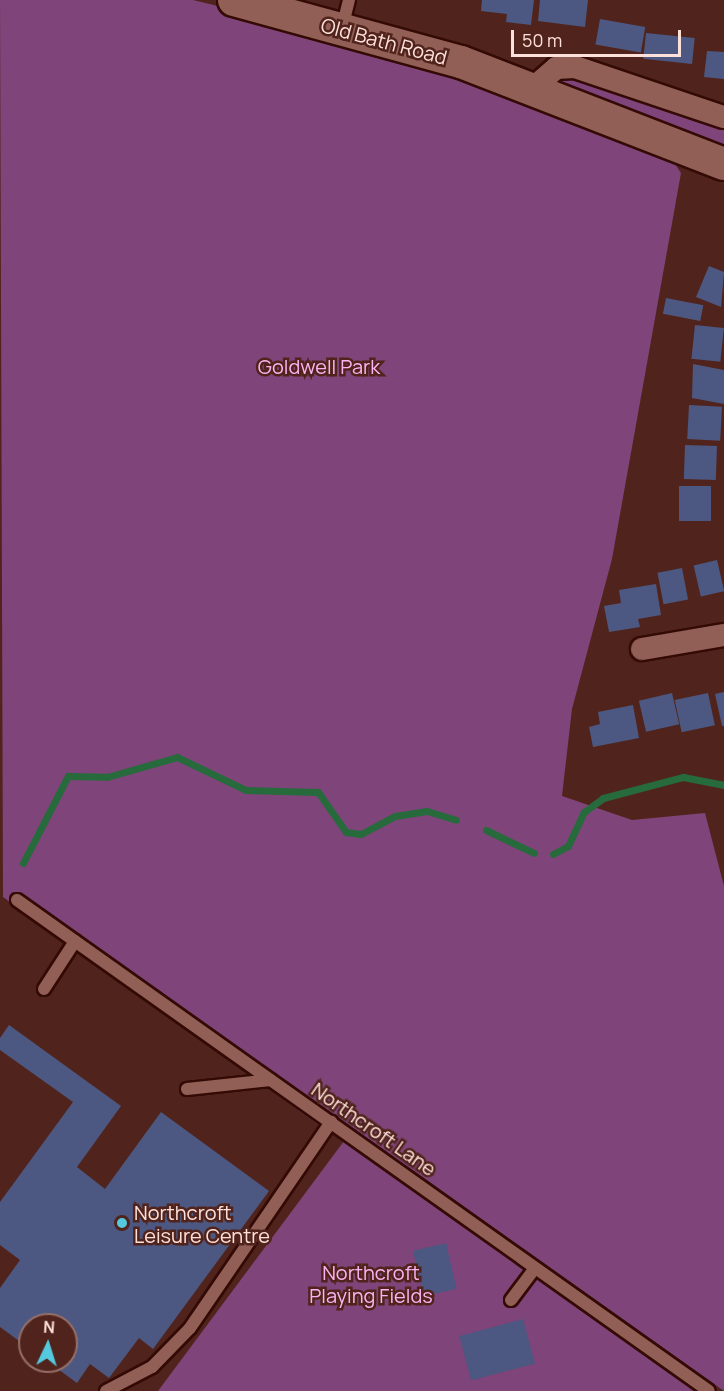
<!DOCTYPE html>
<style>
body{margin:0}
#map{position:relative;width:724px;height:1391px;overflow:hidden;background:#50241c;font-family:Manrope,sans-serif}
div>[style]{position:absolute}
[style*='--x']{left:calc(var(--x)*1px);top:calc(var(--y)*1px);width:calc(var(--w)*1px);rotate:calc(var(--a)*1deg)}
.green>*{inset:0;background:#7f4479}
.stream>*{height:7px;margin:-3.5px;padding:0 3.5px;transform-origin:3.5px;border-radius:3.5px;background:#276b3d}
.building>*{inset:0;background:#4c5881;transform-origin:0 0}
.roads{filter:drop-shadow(2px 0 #340a05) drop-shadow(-2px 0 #340a05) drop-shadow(0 2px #340a05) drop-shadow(0 -2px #340a05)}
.lane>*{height:12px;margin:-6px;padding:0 6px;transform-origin:6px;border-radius:6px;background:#915f55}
.street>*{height:22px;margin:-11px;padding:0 11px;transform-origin:11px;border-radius:11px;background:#915f55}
.secondary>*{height:32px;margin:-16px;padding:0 16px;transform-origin:16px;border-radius:16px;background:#915f55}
.dots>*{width:16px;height:16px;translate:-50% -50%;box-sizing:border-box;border:3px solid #50241c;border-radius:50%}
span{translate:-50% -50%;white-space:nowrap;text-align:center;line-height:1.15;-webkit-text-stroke:5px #50241c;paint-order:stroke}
.street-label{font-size:20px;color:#fee0da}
.park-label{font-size:20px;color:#fcb2f2}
.poi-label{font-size:20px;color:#fee0da}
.left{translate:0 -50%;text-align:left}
.north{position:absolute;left:18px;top:1313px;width:60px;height:60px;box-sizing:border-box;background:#50241c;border:2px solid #966f68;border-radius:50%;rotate:4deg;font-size:16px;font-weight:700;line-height:24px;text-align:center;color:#fee0da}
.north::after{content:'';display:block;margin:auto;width:21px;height:27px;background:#55cadf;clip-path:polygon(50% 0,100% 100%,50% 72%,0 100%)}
.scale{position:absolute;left:511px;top:30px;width:170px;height:27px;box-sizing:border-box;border:3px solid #fee0da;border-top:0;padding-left:8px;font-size:18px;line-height:21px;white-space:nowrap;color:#fee0da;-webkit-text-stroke:4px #50241c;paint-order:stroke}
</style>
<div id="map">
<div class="green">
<i style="clip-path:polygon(0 0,193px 0,230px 9px,458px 73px,671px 158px,681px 173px,612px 559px,572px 709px,562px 796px,632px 820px,705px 813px,724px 886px,724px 1391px,414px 1171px,328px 1123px,324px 1129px,3px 897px)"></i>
<i style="clip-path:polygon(556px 68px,724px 117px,724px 165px,534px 89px)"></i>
<i style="clip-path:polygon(347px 1137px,700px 1391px,158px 1391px)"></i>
</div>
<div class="stream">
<i style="--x:486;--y:830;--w:53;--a:25.6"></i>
<i style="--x:553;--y:854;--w:17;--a:-28"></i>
<i style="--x:568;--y:846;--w:38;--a:-65"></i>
<i style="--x:584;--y:812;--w:24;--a:-36"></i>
<i style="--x:603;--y:798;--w:83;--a:-14.7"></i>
<i style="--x:683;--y:777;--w:42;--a:11"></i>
<i style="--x:23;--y:863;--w:98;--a:-62.7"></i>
<i style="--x:68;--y:776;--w:39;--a:1"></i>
<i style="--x:107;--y:777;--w:73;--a:-15.9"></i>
<i style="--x:177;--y:757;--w:76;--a:25.6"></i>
<i style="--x:246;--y:790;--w:72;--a:1.6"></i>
<i style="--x:318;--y:792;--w:49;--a:55"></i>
<i style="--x:346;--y:832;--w:15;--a:8"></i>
<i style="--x:361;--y:834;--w:38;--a:-28"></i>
<i style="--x:395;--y:816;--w:32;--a:-9"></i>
<i style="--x:427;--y:811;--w:30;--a:17"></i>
</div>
<div class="building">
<i style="clip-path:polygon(482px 0,534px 0,531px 25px,506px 22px,507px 14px,481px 11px)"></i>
<i style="clip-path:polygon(540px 0,588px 0,585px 27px,538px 21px)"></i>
<i style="left:600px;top:19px;width:46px;height:26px;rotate:10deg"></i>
<i style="left:646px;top:33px;width:49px;height:26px;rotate:6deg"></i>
<i style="clip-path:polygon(707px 51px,724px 52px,724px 79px,704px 77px)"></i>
<i style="clip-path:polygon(709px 266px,724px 272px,721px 307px,696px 297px)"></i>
<i style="left:666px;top:298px;width:38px;height:16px;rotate:11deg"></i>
<i style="left:695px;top:325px;width:29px;height:34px;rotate:6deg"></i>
<i style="clip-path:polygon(693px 364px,724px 370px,724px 404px,692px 398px)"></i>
<i style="left:689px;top:405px;width:33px;height:34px;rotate:3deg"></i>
<i style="left:685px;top:445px;width:32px;height:34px;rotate:2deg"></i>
<i style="left:679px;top:486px;width:32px;height:35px"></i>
<i style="left:717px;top:560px;width:32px;height:24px;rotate:77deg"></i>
<i style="left:682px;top:568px;width:32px;height:25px;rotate:79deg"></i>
<i style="clip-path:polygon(656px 584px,661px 615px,638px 619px,640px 627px,609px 632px,604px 606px,621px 603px,619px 590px)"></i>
<i style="clip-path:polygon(724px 692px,724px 726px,722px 726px,715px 694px)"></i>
<i style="left:672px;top:693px;width:32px;height:34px;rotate:77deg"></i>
<i style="left:708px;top:693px;width:33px;height:34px;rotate:78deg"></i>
<i style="clip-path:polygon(633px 705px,639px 738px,593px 747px,589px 727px,600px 724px,598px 712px)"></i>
<i style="clip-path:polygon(9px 1025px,121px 1106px,77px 1167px,105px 1189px,161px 1112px,269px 1191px,153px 1349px,139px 1338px,109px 1378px,90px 1364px,77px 1383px,47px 1361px,66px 1361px,66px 1325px,30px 1325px,30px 1349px,0 1327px,0 1288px,20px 1260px,0 1245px,0 1202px,73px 1102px,0 1050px,0 1038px)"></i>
<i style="left:446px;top:1243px;width:47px;height:34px;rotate:77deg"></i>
<i style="left:523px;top:1319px;width:46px;height:66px;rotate:75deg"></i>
</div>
<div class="roads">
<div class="lane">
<i style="--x:342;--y:28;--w:29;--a:-76"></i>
<i style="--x:17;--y:900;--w:848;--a:35.36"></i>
<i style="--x:44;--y:989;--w:57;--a:-57.1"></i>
<i style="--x:187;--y:1089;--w:84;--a:-6.1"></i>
<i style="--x:511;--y:1300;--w:36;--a:-53"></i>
<i style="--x:106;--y:1391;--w:52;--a:-27.6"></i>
<i style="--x:152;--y:1367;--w:54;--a:-45.7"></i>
<i style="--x:190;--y:1328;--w:250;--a:-55.6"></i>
</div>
<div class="street">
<i style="--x:532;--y:89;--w:32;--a:-41"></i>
<i style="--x:556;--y:68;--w:19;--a:-3"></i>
<i style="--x:575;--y:67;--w:157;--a:18.6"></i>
<i style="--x:642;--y:649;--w:83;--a:-9.7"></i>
</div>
<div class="secondary">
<i style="--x:234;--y:0;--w:235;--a:15.3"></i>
<i style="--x:461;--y:62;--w:282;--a:21.2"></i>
</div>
</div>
<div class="dots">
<i style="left:122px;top:1223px;background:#55cadf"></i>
</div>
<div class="street-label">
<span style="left:384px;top:41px;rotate:15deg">Old Bath Road</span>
<span style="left:374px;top:1129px;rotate:35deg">Northcroft Lane</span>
</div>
<div class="park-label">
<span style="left:319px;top:366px">Goldwell Park</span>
<span style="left:371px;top:1284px">Northcroft<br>Playing Fields</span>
</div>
<div class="poi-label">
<span class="left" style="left:134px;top:1224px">Northcroft<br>Leisure Centre</span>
</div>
<div class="north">N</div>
<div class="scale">50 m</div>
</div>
